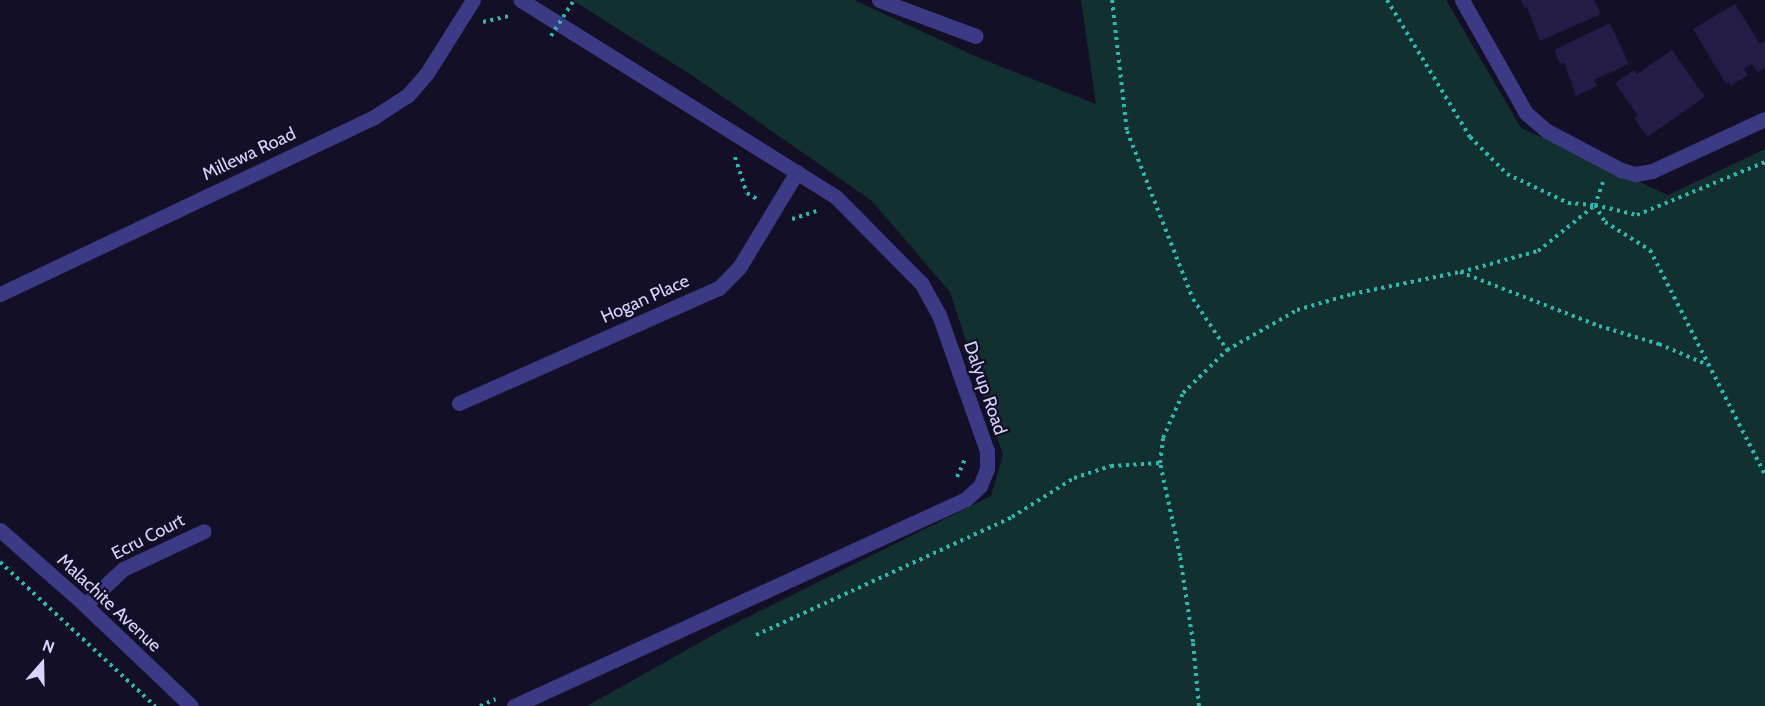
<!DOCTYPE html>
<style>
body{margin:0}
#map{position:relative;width:1765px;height:706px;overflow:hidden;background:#130f26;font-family:Cabin,sans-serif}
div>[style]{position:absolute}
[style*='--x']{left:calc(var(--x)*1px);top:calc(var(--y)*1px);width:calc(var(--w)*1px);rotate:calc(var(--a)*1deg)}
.green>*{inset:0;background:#12302f}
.building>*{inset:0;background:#241b47}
.path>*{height:4px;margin-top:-2px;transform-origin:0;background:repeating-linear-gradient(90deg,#2fb8b0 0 3px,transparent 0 7.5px)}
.minor>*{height:15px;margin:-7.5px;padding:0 7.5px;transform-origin:7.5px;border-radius:7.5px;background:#3d3a85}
.path-bridge>*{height:4px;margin-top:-2px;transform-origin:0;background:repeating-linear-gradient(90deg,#2fb8b0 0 3px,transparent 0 7.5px)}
span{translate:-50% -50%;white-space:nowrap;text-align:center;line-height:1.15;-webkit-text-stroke:4.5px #130f26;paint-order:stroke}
.street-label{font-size:18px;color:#d9d4ff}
.north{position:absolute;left:12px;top:634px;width:60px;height:60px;-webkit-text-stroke:4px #130f26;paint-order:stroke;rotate:20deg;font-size:16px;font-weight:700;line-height:24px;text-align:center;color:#d9d4ff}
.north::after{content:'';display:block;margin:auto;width:21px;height:27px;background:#d9d4ff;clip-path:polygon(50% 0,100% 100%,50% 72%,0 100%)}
</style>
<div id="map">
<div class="green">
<i style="clip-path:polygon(572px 0,854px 0,977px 57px,1096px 104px,1081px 0,1446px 0,1521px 128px,1668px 195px,1765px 149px,1765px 706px,587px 706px,722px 630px,991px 496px,1003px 455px,950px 292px,872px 201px,693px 76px)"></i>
</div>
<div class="building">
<i style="clip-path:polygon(1521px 0,1594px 0,1601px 14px,1540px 41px,1527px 7px,1525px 9px)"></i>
<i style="clip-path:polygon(1735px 4px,1760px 44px,1765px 41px,1765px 68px,1758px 72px,1752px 64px,1744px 69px,1748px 75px,1730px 86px,1729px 82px,1726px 84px,1693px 29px)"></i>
<i style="clip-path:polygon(1610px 23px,1629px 64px,1594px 80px,1597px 86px,1576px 96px,1564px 62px,1560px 64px,1554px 50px)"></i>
<i style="clip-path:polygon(1672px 50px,1705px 97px,1647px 137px,1634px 118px,1638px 116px,1615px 83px,1634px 70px,1637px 74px)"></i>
</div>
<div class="path">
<i style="--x:1112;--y:0;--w:132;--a:83.5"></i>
<i style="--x:1127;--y:131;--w:180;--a:68.6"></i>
<i style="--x:1193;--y:299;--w:61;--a:56.3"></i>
<i style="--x:1387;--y:0;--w:160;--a:58.8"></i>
<i style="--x:1470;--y:137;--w:52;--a:45"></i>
<i style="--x:1507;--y:174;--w:68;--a:25.4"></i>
<i style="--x:1568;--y:203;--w:27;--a:4"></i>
<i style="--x:1595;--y:205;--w:43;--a:13.4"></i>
<i style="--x:1637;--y:215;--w:139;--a:-22.5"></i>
<i style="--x:483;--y:22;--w:26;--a:-13"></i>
<i style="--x:735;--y:157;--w:38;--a:72"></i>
<i style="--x:747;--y:193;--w:12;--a:31"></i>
<i style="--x:1603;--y:182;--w:24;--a:109"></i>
<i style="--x:1595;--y:205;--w:20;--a:60"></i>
<i style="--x:1605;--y:222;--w:53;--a:31.9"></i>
<i style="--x:1650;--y:250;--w:253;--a:62.9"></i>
<i style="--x:792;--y:219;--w:28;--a:-18"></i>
<i style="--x:1461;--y:272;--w:80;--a:-15.3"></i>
<i style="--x:1538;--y:251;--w:72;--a:-38.8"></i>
<i style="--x:957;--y:477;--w:22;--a:-66"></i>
<i style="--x:0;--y:562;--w:212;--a:42.9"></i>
<i style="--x:756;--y:635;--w:282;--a:-24.7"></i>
<i style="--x:1012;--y:517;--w:73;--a:-32.2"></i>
<i style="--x:1074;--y:478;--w:39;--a:-18"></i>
<i style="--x:1111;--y:466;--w:49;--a:-3.5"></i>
<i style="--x:480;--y:706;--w:17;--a:-24"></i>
<i style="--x:1199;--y:706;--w:64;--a:-95.4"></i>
<i style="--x:1193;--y:642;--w:87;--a:-98.6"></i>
<i style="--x:1180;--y:556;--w:95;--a:-102.1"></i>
<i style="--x:1160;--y:463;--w:25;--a:-83"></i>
<i style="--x:1163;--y:438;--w:49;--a:-66"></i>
<i style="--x:1183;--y:393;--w:62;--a:-44.3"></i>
<i style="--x:1227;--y:350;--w:81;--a:-29.7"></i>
<i style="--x:1297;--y:310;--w:57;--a:-16.2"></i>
<i style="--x:1352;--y:294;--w:110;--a:-11.5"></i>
<i style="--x:1460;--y:272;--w:149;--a:21.2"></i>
<i style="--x:1599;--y:326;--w:63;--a:16.7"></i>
<i style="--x:1659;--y:344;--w:53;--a:23.2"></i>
</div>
<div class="minor">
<i style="--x:879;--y:0;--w:103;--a:20.4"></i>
<i style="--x:1462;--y:0;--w:130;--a:60.5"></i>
<i style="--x:1526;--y:113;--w:28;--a:41"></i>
<i style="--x:1547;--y:131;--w:84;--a:27.8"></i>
<i style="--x:1621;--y:170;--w:15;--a:16"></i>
<i style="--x:1635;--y:174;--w:17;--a:-10"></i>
<i style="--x:1652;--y:171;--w:124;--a:-24.7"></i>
<i style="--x:0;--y:294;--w:414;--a:-25.3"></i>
<i style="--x:374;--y:117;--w:40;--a:-32.9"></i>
<i style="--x:408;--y:95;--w:29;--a:-49"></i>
<i style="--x:427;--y:73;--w:86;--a:-57.8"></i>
<i style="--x:459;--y:403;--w:284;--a:-23.9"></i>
<i style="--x:719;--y:288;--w:30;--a:-46"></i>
<i style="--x:740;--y:266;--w:110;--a:-58.8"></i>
<i style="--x:0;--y:530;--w:113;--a:41.4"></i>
<i style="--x:85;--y:605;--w:146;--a:43.6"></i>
<i style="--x:85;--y:605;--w:52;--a:-43.5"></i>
<i style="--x:123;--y:569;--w:89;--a:-25.1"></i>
<i style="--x:514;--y:706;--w:497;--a:-24.6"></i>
<i style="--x:966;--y:499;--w:19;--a:-43"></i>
<i style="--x:980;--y:486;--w:18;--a:-68"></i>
<i style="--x:987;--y:469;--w:18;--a:-90"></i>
<i style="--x:987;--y:451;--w:144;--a:-109.4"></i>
<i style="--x:939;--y:315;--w:37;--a:-119"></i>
<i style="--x:921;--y:283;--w:121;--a:-134.7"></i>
<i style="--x:836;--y:197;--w:372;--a:-148"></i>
</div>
<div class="path-bridge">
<i style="--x:551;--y:36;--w:43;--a:-57.4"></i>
</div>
<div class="street-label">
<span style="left:249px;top:154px;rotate:-25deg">Millewa Road</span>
<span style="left:645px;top:299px;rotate:-24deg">Hogan Place</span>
<span style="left:985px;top:388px;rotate:71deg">Dalyup Road</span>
<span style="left:148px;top:537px;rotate:-27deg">Ecru Court</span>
<span style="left:109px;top:603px;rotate:43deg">Malachite Avenue</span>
</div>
<div class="north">N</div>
</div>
